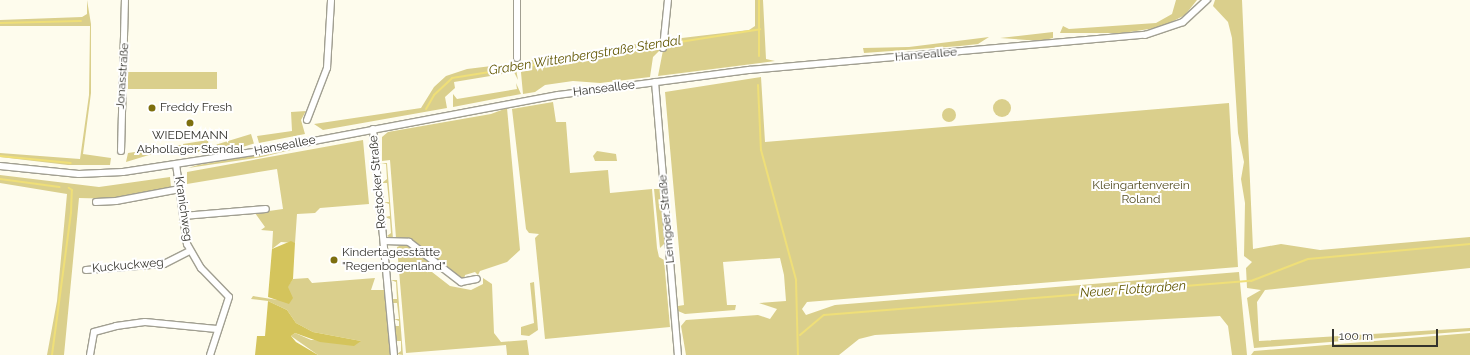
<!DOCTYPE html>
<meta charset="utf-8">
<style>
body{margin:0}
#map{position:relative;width:1470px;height:355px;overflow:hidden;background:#fefced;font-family:Raleway,sans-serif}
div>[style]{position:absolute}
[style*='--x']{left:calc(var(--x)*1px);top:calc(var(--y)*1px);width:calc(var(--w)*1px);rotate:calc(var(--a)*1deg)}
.green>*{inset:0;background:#dacf8c;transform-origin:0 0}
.round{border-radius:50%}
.forest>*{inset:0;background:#d4c45c}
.stream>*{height:2px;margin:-1px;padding:0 1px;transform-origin:1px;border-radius:1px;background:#efdf78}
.roads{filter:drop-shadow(1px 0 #a19f91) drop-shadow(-1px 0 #a19f91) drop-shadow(0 1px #a19f91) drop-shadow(0 -1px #a19f91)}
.street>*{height:6px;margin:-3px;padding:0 3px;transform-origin:3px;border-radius:3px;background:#fff}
.dots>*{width:11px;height:11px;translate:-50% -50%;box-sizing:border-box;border:2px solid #fff;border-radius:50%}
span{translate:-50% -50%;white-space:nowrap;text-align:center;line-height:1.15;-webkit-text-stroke:4px #fff;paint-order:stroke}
.street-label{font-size:12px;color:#34332d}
.poi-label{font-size:12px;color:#34332d}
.left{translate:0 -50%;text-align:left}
.park-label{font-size:12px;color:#534d22}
.water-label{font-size:13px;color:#615600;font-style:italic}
.scale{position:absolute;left:1332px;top:329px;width:106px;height:18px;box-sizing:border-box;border:2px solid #34332d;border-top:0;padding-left:5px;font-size:12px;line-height:14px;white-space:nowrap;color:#34332d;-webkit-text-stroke:3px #fff;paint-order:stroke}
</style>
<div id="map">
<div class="green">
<i style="clip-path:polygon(87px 0,91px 24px,91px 93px,83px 154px,111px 158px,110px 165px,68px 165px,0 157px,0 153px,80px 159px,89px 95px,90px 26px,0 26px,0 20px,82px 17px,87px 14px)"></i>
<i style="clip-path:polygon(755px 0,763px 0,766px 59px,775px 61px,658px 76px,665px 40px,749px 30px,755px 26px)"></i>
<i style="clip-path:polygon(1176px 0,1197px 0,1185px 15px,1162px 27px,1123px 33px,1060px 33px,1063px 26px,1069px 29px,1156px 23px,1172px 14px)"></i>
<i style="clip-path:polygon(1215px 0,1242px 0,1253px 249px,1281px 244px,1320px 250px,1470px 237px,1470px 268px,1265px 290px,1257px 302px,1259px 341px,1470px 328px,1470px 331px,1254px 348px,1247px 298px,1261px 290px,1247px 288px,1246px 268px,1252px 262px,1244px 256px,1245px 203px,1241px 179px,1244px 162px,1238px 133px,1232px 38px,1228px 22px,1213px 6px)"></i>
<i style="clip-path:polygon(1053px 32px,1053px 38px,1041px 41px,1000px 38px)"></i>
<i style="clip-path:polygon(989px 37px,978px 44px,960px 46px,864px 53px,863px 48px,909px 47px)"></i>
<i style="clip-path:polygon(656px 41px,661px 41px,662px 48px,653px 57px,650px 77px,600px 83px,573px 81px,545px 85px,535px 92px,523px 94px,520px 62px)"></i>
<i style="clip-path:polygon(515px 63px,518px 80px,514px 72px,454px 82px,455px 88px,445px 97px,447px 108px,323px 130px,314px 124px,421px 108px,434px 87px,446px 76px,467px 69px)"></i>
<i style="left:217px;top:72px;width:17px;height:89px;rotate:90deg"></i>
<i style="clip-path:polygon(761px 77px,765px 142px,1229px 103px,1238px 267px,807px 302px,802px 309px,806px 315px,835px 305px,1239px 272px,1247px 355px,1232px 355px,1228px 326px,1220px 316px,875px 335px,859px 339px,839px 355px,686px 355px,681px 326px,686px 320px,758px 315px,770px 319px,777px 309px,759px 303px,786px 301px,784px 275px,780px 258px,723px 262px,727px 305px,736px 305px,735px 310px,685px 314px,678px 311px,678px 306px,684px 305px,665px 92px)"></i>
<i style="clip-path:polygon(516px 83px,521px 94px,453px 107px,453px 94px,457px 99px,517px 89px)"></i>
<i class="round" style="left:993px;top:99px;width:18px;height:18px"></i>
<i style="clip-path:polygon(553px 102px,556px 122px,566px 122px,570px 173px,608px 170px,610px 193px,652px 189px,657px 248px,659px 257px,664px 260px,670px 327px,545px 339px,535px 238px,539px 234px,529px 233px,526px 229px,512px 109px)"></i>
<i style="clip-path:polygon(507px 108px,520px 250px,507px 262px,480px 271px,478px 275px,475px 272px,465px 275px,464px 280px,417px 245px,396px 238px,390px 160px,382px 161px,382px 137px,388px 132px,491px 114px)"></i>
<i class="round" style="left:942px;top:108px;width:14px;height:14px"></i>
<i style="clip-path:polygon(306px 111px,301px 120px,305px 134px,259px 143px,257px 136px,292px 131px,291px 112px)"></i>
<i style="left:251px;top:134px;width:10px;height:36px;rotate:73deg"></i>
<i style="clip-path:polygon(208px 140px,209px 151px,185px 153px,183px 144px)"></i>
<i style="clip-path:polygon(363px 140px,369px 204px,320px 208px,315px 213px,297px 214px,295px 243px,281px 242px,272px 249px,273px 231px,261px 230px,265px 227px,255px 213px,283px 209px,277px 169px,187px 184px,187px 172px)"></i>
<i style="clip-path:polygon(181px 145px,183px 153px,149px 155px,126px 162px,128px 153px)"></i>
<i style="clip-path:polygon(299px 148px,262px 157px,188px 168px,198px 165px)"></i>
<i style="clip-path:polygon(597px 151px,616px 154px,617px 161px,595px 161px,593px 156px)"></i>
<i style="clip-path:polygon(381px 163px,387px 163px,393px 239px,387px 236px,391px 233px,390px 219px,385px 217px,390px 216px,389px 204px,384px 202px,389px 202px,387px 183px,382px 183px,387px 179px,386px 164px)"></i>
<i style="clip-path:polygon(0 175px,99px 187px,170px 177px,171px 187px,118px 199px,79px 198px,64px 355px,47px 355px,57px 301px,67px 194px,0 183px)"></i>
<i style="clip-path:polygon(654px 189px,661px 189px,665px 243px,660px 248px)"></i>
<i style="clip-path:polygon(404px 244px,426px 257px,436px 268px,432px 272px,450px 286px,471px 290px,483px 284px,483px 278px,492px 284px,494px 333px,501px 342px,527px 340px,529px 355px,507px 355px,506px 345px,406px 353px,397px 247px)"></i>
<i style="clip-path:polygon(308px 278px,312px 283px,375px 278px,371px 290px,385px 290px,391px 355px,318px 355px,291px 336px,295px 333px,311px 340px,361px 341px,313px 332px,296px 323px,287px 310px,268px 301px,251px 299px,253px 296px,278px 300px,293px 279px)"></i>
<i style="clip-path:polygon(391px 280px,397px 280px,403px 355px,397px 354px,401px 351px,401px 341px,396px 341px,394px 326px,399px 326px,399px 321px,394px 319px,399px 319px,397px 303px,393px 303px,392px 299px,397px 299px,396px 282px)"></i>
<i style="clip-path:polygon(534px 282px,538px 330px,529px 336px,521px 335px,521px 327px,534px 323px,530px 283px)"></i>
<i style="clip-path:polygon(1470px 333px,1470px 355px,1251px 355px,1254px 351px)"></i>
</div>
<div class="forest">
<i style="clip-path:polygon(291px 241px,295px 243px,293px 279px,288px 287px,293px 298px,289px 304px,268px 297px,272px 249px)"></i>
<i style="clip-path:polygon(268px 301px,287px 310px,296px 323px,313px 332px,361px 341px,354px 346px,320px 342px,295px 333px,291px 336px,296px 342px,318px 355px,255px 355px,257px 336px,265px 336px)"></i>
</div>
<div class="stream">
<i style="--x:759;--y:0;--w:56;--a:90"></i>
<i style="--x:0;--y:23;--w:81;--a:-1.4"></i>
<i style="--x:758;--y:85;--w:65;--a:87.4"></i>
<i style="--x:761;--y:150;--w:135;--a:74.9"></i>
<i style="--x:796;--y:280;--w:75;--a:88.5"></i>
<i style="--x:426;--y:109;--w:16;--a:-60"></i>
<i style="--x:434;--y:95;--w:25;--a:-43"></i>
<i style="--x:452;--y:78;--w:312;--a:-9"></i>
<i style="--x:0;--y:156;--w:71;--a:5.6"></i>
<i style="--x:0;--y:179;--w:60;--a:7.7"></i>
<i style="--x:800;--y:335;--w:31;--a:-40"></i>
<i style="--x:824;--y:315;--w:428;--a:-4.6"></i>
<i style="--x:1251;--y:281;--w:61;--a:-21.1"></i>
<i style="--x:1308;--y:259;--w:163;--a:-5.3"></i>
<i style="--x:52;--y:355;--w:143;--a:-82.4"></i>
<i style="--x:71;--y:213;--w:23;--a:-88"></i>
<i style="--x:72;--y:190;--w:4;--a:-146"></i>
</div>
<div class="roads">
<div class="street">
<i style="--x:663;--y:48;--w:48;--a:-84.1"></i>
<i style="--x:517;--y:58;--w:58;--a:-90"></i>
<i style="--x:655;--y:82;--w:274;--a:85.2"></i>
<i style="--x:307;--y:120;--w:56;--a:-69"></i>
<i style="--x:327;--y:68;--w:68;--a:-86.6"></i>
<i style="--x:373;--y:129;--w:227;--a:84.7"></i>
<i style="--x:121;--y:151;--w:151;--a:-88.5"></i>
<i style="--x:176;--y:164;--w:81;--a:82.2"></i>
<i style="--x:187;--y:244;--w:28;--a:60"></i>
<i style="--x:201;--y:268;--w:40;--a:46"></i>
<i style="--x:229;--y:297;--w:61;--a:108.1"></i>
<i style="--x:0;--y:166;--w:79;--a:5.8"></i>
<i style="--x:79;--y:174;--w:44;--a:-2.6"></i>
<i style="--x:123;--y:172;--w:140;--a:-8.7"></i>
<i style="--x:261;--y:151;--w:302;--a:-10.7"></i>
<i style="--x:558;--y:95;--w:193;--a:-7.5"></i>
<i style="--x:749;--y:70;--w:398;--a:-5.1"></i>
<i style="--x:1145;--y:35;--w:40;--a:-18.9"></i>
<i style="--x:1183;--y:22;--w:33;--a:-43"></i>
<i style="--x:96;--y:202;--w:20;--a:-3"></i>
<i style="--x:116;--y:201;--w:65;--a:-10.6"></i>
<i style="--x:183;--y:216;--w:83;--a:-4.8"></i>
<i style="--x:384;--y:241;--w:25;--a:2"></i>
<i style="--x:409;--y:242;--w:66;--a:37.6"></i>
<i style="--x:461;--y:282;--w:16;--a:-11"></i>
<i style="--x:86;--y:270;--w:78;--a:-4.4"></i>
<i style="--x:164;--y:264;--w:29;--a:-27"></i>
<i style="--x:90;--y:355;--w:23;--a:-80"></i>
<i style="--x:94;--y:332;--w:23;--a:-15"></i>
<i style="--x:116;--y:326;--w:29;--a:-8"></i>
<i style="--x:145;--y:322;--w:72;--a:5.6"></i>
</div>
</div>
<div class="dots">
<i style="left:152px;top:108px;background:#7d6f0e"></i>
<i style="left:190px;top:123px;background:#7d6f0e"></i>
<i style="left:334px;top:260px;background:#7d6f0e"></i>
</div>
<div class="street-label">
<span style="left:926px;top:55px;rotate:-5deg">Hanseallee</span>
<span style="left:123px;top:76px;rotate:-86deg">Jonasstraße</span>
<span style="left:604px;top:89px;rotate:-7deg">Hanseallee</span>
<span style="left:285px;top:146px;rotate:-11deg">Hanseallee</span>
<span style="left:378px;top:182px;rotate:-95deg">Rostocker Straße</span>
<span style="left:183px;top:209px;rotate:82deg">Kranichweg</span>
<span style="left:667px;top:219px;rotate:-95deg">Lemgoer Straße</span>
<span style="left:128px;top:266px;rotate:-5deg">Kuckuckweg</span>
</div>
<div class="poi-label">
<span class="left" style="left:160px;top:108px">Freddy Fresh</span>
<span style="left:190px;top:143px">WIEDEMANN<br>Abhollager Stendal</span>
<span class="left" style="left:342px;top:260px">Kindertagesstätte<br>"Regenbogenland"</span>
</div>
<div class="park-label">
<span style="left:1141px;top:193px">Kleingartenverein<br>Roland</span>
</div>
<div class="water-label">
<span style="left:585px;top:56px;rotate:-9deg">Graben Wittenbergstraße Stendal</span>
<span style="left:1133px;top:290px;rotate:-4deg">Neuer Flottgraben</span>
</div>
<div class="scale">100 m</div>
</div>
